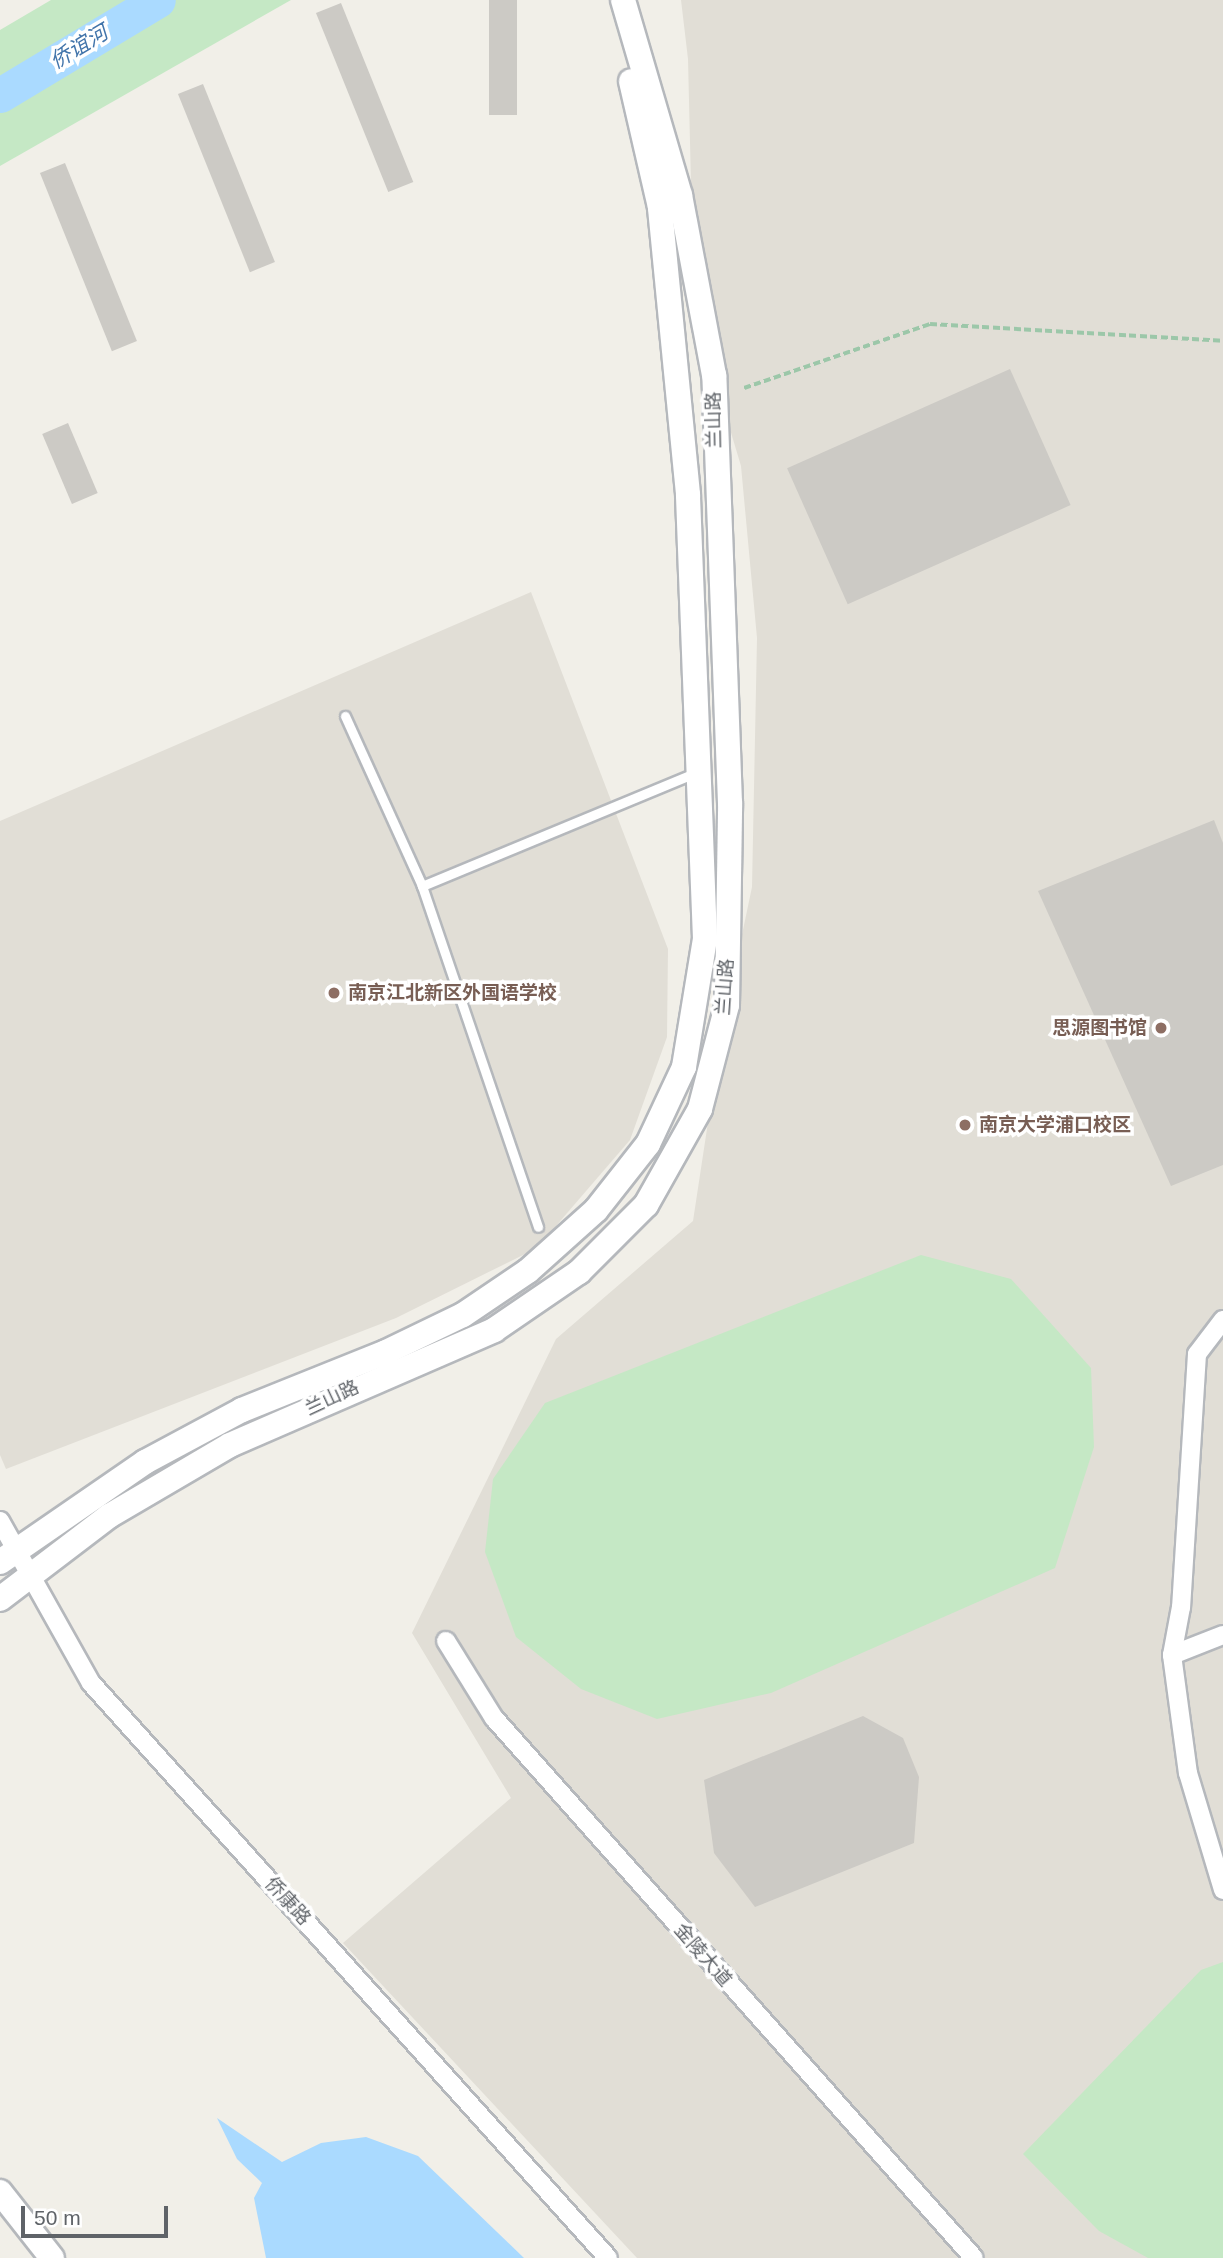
<!DOCTYPE html>
<meta charset="utf-8">
<style>
body{margin:0}
#map{position:relative;width:1223px;height:2258px;overflow:hidden;background:#f1efe8;font-family:Arial,"Noto Sans SC",sans-serif}
div>[style]{position:absolute}
[style*='--x']{left:calc(var(--x)*1px);top:calc(var(--y)*1px);width:calc(var(--w)*1px);rotate:calc(var(--a)*1deg)}
.education>*{inset:0;background:#e1ded6}
.green>*{inset:0;background:#c5e8c5}
.water>*{inset:0;background:#aadaff}
.river>*{height:35px;margin:-17.5px;padding:0 17.5px;transform-origin:17.5px;border-radius:17.5px;background:#aadaff}
.building>*{inset:0;background:#cccac5;transform-origin:0 0}
.path>*{height:3.5px;margin-top:-1.75px;transform-origin:0;background:repeating-linear-gradient(90deg,#9cc7a9 0 7px,transparent 0 10.5px)}
.roads{filter:drop-shadow(2px 0 #b5b8bc) drop-shadow(-2px 0 #b5b8bc) drop-shadow(0 2px #b5b8bc) drop-shadow(0 -2px #b5b8bc)}
.lane>*{height:9px;margin:-4.5px;padding:0 4.5px;transform-origin:4.5px;border-radius:4.5px;background:#fff}
.street>*{height:18px;margin:-9px;padding:0 9px;transform-origin:9px;border-radius:9px;background:#fff}
.secondary>*{height:24px;margin:-12px;padding:0 12px;transform-origin:12px;border-radius:12px;background:#fff}
.dots>*{width:19px;height:19px;translate:-50% -50%;box-sizing:border-box;border:4px solid #fff;border-radius:50%}
span{translate:-50% -50%;white-space:nowrap;text-align:center;line-height:1.15;-webkit-text-stroke:7px #fff;paint-order:stroke}
.street-label{font-size:19px;color:#5f6368}
.education-label{font-size:19px;color:#785e54;font-weight:700}
.left{translate:0 -50%;text-align:left}
.right{translate:-100% -50%;text-align:right}
.water-label{font-size:21px;color:#4174aa;font-style:italic}
.scale{position:absolute;left:21px;top:2206px;width:147px;height:32px;box-sizing:border-box;border:4px solid #5f6368;border-top:0;padding-left:9px;font-size:21px;line-height:24px;white-space:nowrap;color:#5f6368;-webkit-text-stroke:5px #fff;paint-order:stroke}
</style>
<div id="map">
<div class="education">
<i style="clip-path:polygon(681px 0,1223px 0,1223px 2258px,637px 2258px,343px 1943px,511px 1798px,412px 1633px,556px 1339px,693px 1221px,722px 1030px,752px 887px,757px 638px,741px 466px,694px 309px,688px 59px)"></i>
<i style="clip-path:polygon(531px 592px,668px 949px,667px 1037px,630px 1140px,537px 1248px,396px 1318px,6px 1469px,0 1455px,0 821px)"></i>
</div>
<div class="green">
<i style="clip-path:polygon(51px 0,291px 0,0 166px,0 30px)"></i>
<i style="clip-path:polygon(921px 1255px,1011px 1279px,1091px 1368px,1094px 1447px,1055px 1568px,771px 1693px,657px 1719px,581px 1689px,516px 1637px,485px 1552px,493px 1479px,545px 1403px)"></i>
<i style="clip-path:polygon(1223px 1962px,1223px 2258px,1148px 2258px,1099px 2231px,1023px 2154px,1201px 1970px)"></i>
</div>
<div class="water">
<i style="clip-path:polygon(217px 2118px,282px 2162px,321px 2143px,366px 2137px,418px 2156px,524px 2258px,266px 2258px,254px 2198px,262px 2183px,237px 2159px)"></i>
</div>
<div class="river">
<i style="--x:0;--y:95;--w:184;--a:-31"></i>
</div>
<div class="building">
<i style="left:489px;top:0;width:28px;height:115px"></i>
<i style="left:341px;top:3px;width:193px;height:27px;rotate:68deg"></i>
<i style="left:203px;top:84px;width:192px;height:27px;rotate:68deg"></i>
<i style="left:65px;top:163px;width:192px;height:27px;rotate:68deg"></i>
<i style="left:1010px;top:369px;width:149px;height:244px;rotate:66deg"></i>
<i style="left:68px;top:423px;width:76px;height:28px;rotate:67deg"></i>
<i style="clip-path:polygon(1214px 820px,1223px 843px,1223px 1165px,1171px 1186px,1038px 891px)"></i>
<i style="clip-path:polygon(863px 1716px,903px 1738px,919px 1777px,914px 1843px,755px 1907px,714px 1853px,704px 1780px)"></i>
</div>
<div class="path">
<i style="--x:744;--y:388;--w:197;--a:-19"></i>
<i style="--x:930;--y:324;--w:293;--a:3.3"></i>
</div>
<div class="roads">
<div class="lane">
<i style="--x:345;--y:716;--w:187;--a:65.6"></i>
<i style="--x:422;--y:886;--w:360;--a:71.2"></i>
<i style="--x:422;--y:886;--w:298;--a:-22.5"></i>
</div>
<div class="street">
<i style="--x:1223;--y:1320;--w:43;--a:127.4"></i>
<i style="--x:1197;--y:1354;--w:254;--a:93.6"></i>
<i style="--x:1181;--y:1607;--w:49;--a:100.6"></i>
<i style="--x:1172;--y:1655;--w:119;--a:82.3"></i>
<i style="--x:1188;--y:1773;--w:122;--a:73.3"></i>
<i style="--x:0;--y:1521;--w:186;--a:60.7"></i>
<i style="--x:91;--y:1683;--w:773;--a:48.04"></i>
<i style="--x:446;--y:1641;--w:91;--a:58.1"></i>
<i style="--x:494;--y:1718;--w:722;--a:48.37"></i>
<i style="--x:1172;--y:1655;--w:55;--a:-21.4"></i>
</div>
<div class="secondary">
<i style="--x:0;--y:1562;--w:176;--a:-34.6"></i>
<i style="--x:145;--y:1462;--w:110;--a:-28.2"></i>
<i style="--x:242;--y:1410;--w:155;--a:-21.9"></i>
<i style="--x:386;--y:1352;--w:85;--a:-25.7"></i>
<i style="--x:463;--y:1315;--w:78;--a:-34.1"></i>
<i style="--x:528;--y:1271;--w:91;--a:-41.9"></i>
<i style="--x:596;--y:1210;--w:84;--a:-51.8"></i>
<i style="--x:648;--y:1144;--w:85;--a:-64.9"></i>
<i style="--x:684;--y:1067;--w:130;--a:-80.7"></i>
<i style="--x:705;--y:939;--w:445;--a:-92.2"></i>
<i style="--x:688;--y:494;--w:288;--a:-95.6"></i>
<i style="--x:660;--y:207;--w:129;--a:-103"></i>
<i style="--x:0;--y:1599;--w:137;--a:-37.3"></i>
<i style="--x:109;--y:1516;--w:140;--a:-30.4"></i>
<i style="--x:230;--y:1445;--w:288;--a:-23.5"></i>
<i style="--x:494;--y:1330;--w:103;--a:-34.3"></i>
<i style="--x:579;--y:1272;--w:95;--a:-45"></i>
<i style="--x:646;--y:1205;--w:110;--a:-60.6"></i>
<i style="--x:700;--y:1109;--w:107;--a:-75.4"></i>
<i style="--x:727;--y:1005;--w:202;--a:-89.1"></i>
<i style="--x:730;--y:803;--w:428;--a:-92.1"></i>
<i style="--x:714;--y:375;--w:183;--a:-100.7"></i>
<i style="--x:680;--y:195;--w:203;--a:-106.3"></i>
<i style="--x:0;--y:2192;--w:84;--a:51.8"></i>
</div>
</div>
<div class="dots">
<i style="left:334px;top:993px;background:#8d6e63"></i>
<i style="left:1161px;top:1028px;background:#8d6e63"></i>
<i style="left:965px;top:1125px;background:#8d6e63"></i>
</div>
<div class="street-label">
<span style="left:714px;top:420px;rotate:-91deg">兰山路</span>
<span style="left:725px;top:987px;rotate:-86deg">兰山路</span>
<span style="left:332px;top:1398px;rotate:-25deg">兰山路</span>
<span style="left:288px;top:1901px;rotate:48deg">侨康路</span>
<span style="left:703px;top:1955px;rotate:49deg">金陵大道</span>
</div>
<div class="education-label">
<span class="left" style="left:348px;top:993px">南京江北新区外国语学校</span>
<span class="right" style="left:1147px;top:1028px">思源图书馆</span>
<span class="left" style="left:979px;top:1125px">南京大学浦口校区</span>
</div>
<div class="water-label">
<span style="left:79px;top:47px;rotate:-31deg">侨谊河</span>
</div>
<div class="scale">50 m</div>
</div>
